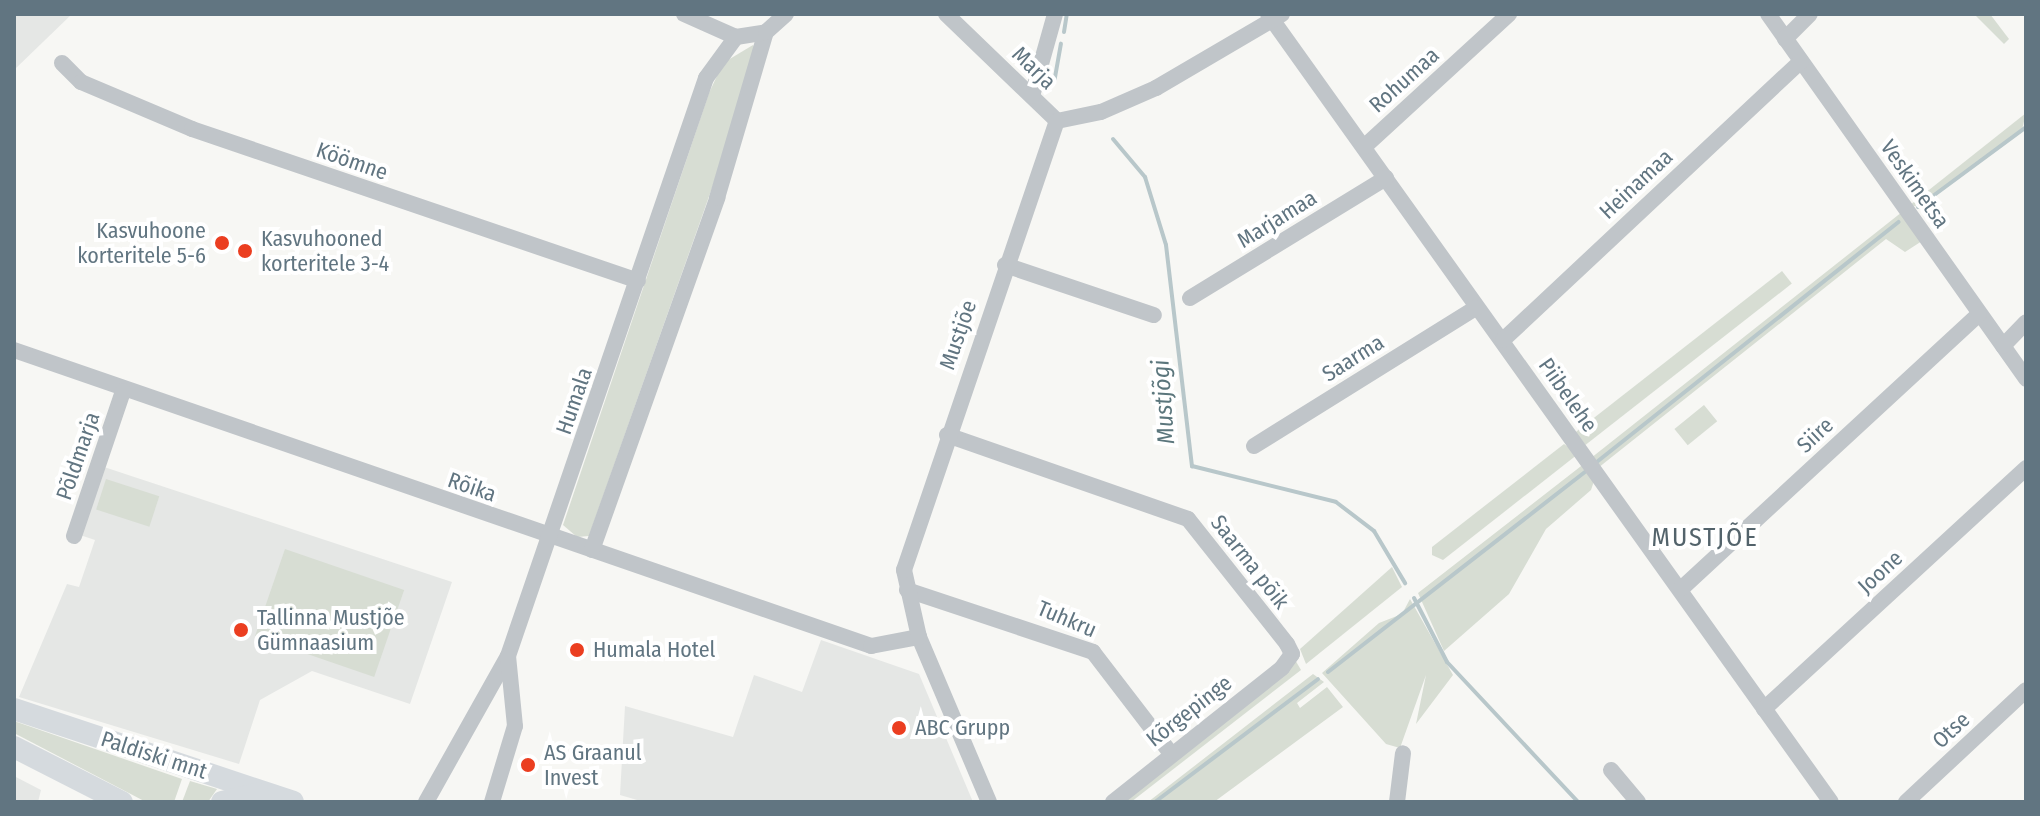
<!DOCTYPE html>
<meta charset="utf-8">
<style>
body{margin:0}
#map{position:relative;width:2040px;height:816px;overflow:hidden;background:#f7f7f4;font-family:"Fira Sans Condensed",sans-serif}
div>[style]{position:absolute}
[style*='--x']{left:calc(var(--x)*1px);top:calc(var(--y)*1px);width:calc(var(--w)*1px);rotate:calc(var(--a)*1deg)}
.built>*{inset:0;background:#e5e7e5}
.green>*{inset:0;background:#d7ddd3;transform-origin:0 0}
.stream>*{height:4px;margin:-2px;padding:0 2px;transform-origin:2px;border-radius:2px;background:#b8c7ca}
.minor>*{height:16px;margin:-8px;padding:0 8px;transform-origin:8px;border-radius:8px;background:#c0c5c9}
.major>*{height:22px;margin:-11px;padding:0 11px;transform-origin:11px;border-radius:11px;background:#d5dade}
.dots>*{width:22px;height:22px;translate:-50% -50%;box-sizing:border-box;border:4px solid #fff;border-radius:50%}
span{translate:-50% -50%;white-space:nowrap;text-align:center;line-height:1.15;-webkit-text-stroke:8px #fff;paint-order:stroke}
.street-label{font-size:22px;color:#617581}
.poi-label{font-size:22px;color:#617581}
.right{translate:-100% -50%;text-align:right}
.left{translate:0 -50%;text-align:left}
.water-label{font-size:24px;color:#5b767c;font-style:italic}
.quarter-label{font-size:26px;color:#53636b;letter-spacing:2px}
.frame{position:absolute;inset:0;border:16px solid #617581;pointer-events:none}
</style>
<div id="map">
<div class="built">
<i style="clip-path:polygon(14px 14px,72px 14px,14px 70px)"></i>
<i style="clip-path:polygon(101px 466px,452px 582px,410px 704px,312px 671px,260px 700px,239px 764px,19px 697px,67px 584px,79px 587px,95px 540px,80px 535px)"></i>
<i style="clip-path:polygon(821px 640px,919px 674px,973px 802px,644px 802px,620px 795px,625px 706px,733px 737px,754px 675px,802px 692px)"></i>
<i style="clip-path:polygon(14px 776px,41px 790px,38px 802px,14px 802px)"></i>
</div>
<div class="green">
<i style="clip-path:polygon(1974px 14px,1990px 14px,2009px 39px,2004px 44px)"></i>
<i style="clip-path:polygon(753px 45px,759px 55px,589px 536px,577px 537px,563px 525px,709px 93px,723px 63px)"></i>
<i style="clip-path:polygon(2026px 113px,2022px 130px,1918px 207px,1910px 205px)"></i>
<i style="clip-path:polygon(1902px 212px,1922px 241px,1905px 252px,1886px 239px,1598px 468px,1591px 458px)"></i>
<i style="left:1782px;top:271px;width:16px;height:262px;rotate:52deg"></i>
<i style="left:1704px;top:405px;width:21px;height:38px;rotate:51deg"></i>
<i style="clip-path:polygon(1564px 444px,1578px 454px,1443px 560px,1432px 555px,1432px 547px)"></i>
<i style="clip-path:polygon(1585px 463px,1595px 478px,1591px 490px,1546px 529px,1509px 594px,1444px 651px,1418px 593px)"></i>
<i style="left:106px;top:479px;width:56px;height:32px;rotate:18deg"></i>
<i style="left:285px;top:549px;width:126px;height:92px;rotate:19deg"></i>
<i style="clip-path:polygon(1392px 567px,1402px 587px,1306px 664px,1300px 649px)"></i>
<i style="clip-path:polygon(1410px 599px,1453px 675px,1416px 724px,1426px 675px,1400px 748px,1386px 744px,1322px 673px,1379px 623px,1402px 614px)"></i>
<i style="clip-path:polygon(1294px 658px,1301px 670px,1131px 802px,1119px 802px)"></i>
<i style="clip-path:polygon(1313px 674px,1324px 682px,1297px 703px,1300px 708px,1327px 687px,1343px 707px,1214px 802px,1148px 802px)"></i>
<i style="clip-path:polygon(14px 721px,182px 779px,174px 802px,146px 802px,14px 733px)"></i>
<i style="clip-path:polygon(190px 781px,217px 789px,208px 802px,182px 802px)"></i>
</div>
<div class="stream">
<i style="--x:1064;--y:32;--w:18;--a:-81"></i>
<i style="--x:1054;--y:83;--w:40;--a:-80"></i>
<i style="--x:1113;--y:139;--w:50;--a:49.9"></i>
<i style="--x:1145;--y:177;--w:71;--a:72.8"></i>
<i style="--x:1166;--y:245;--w:223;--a:83.3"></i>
<i style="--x:1192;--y:466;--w:148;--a:14"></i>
<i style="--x:1336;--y:502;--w:48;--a:37.3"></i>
<i style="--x:1374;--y:531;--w:61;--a:59.2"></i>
<i style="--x:1918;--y:207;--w:134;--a:-36.5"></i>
<i style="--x:1598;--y:461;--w:384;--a:-38.5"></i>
<i style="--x:1414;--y:598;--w:72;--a:62.7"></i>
<i style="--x:1447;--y:662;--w:192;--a:46.9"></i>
<i style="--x:1328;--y:672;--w:326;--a:-37.9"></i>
<i style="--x:1155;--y:802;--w:204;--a:-37"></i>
</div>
<div class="minor">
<i style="--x:684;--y:14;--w:57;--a:23.9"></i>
<i style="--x:946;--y:14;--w:154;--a:43.9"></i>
<i style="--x:1268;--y:14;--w:968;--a:54.46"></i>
<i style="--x:1768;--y:14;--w:447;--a:54.7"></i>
<i style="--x:1785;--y:39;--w:35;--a:-45"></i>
<i style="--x:62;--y:63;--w:27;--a:45"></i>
<i style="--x:81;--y:82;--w:121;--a:22.9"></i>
<i style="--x:192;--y:129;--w:471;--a:18.8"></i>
<i style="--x:1032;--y:96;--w:85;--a:-74.3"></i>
<i style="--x:1057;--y:121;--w:45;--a:-11.6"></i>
<i style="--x:1101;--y:112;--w:60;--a:-23.6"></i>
<i style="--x:1156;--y:88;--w:146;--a:-30.4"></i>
<i style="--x:1364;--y:147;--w:197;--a:-42.5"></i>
<i style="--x:1005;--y:265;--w:157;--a:18.6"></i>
<i style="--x:1190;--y:298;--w:230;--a:-31.5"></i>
<i style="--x:1503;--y:340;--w:408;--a:-43.1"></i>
<i style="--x:2003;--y:346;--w:33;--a:-46"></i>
<i style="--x:14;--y:350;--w:907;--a:19.05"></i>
<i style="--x:871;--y:646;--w:49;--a:-10.6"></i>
<i style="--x:947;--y:435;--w:255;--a:19.2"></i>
<i style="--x:1188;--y:519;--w:159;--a:51.6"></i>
<i style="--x:1287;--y:644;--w:11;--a:63"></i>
<i style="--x:1292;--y:654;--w:17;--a:126"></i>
<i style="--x:1282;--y:668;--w:216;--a:141.6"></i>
<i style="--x:1254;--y:446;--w:261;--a:-31.9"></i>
<i style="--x:74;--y:536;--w:153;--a:-71.3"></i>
<i style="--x:592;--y:550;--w:374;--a:-70.4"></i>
<i style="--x:717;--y:198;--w:173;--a:-73.6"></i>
<i style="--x:1681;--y:589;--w:405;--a:-42.7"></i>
<i style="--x:907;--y:590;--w:196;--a:18.4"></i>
<i style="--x:1093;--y:652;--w:125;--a:52.5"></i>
<i style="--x:1764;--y:709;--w:356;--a:-42.6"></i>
<i style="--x:1611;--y:770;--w:42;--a:49.8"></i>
<i style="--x:426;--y:802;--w:167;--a:-60.7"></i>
<i style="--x:508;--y:656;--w:611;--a:-71.09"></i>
<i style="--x:706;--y:78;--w:51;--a:-53.8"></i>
<i style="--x:736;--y:37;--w:30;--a:-9"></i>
<i style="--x:766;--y:32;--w:27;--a:-42"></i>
<i style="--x:492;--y:802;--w:79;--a:-73.2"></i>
<i style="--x:515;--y:726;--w:70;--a:-95.7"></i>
<i style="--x:989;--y:802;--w:179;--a:-113"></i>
<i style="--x:919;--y:637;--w:69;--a:-102.6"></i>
<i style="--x:904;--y:570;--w:474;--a:-71.2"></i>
<i style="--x:1397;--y:802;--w:49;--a:-83"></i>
<i style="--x:1906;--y:802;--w:164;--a:-43"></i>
</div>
<div class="major">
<i style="--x:14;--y:709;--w:294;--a:18.4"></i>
<i style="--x:14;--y:747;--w:121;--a:27"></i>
<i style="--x:222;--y:802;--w:37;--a:-13"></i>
</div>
<div class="dots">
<i style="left:222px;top:243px;background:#eb3e20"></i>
<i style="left:245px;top:251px;background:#eb3e20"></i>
<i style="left:241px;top:630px;background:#eb3e20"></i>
<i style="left:577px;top:650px;background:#eb3e20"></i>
<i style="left:899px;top:728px;background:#eb3e20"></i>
<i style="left:528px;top:765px;background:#eb3e20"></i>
</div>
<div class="street-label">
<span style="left:1034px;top:68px;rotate:44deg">Marja</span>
<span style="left:1404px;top:80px;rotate:-42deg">Rohumaa</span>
<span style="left:352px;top:161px;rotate:19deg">Köömne</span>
<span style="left:1636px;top:184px;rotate:-43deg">Heinamaa</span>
<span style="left:1915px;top:184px;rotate:55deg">Veskimetsa</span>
<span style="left:1277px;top:219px;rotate:-32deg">Marjamaa</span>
<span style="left:958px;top:335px;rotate:-71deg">Mustjõe</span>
<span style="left:1353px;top:358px;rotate:-32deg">Saarma</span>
<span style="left:1568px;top:395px;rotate:55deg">Piibelehe</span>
<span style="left:574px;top:401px;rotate:-71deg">Humala</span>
<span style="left:1815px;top:435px;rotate:-43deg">Siire</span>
<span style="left:78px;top:456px;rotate:-71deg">Põldmarja</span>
<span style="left:472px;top:487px;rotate:19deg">Rõika</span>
<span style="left:1250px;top:562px;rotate:52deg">Saarma põik</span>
<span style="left:1880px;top:572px;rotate:-43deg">Joone</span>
<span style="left:1067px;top:619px;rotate:23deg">Tuhkru</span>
<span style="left:1189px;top:711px;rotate:-38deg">Kõrgepinge</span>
<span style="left:1951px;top:730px;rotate:-43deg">Otse</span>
<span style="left:154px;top:755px;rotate:18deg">Paldiski mnt</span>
</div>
<div class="poi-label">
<span class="right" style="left:206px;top:243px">Kasvuhoone<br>korteritele 5-6</span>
<span class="left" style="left:261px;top:251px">Kasvuhooned<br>korteritele 3-4</span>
<span class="left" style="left:257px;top:630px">Tallinna Mustjõe<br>Gümnaasium</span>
<span class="left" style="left:593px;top:650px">Humala Hotel</span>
<span class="left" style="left:915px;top:728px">ABC Grupp</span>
<span class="left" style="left:544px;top:765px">AS Graanul<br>Invest</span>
</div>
<div class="water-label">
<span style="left:1164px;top:402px;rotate:-94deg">Mustjõgi</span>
</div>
<div class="quarter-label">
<span style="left:1705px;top:538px">MUSTJÕE</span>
</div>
<div class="frame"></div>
</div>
